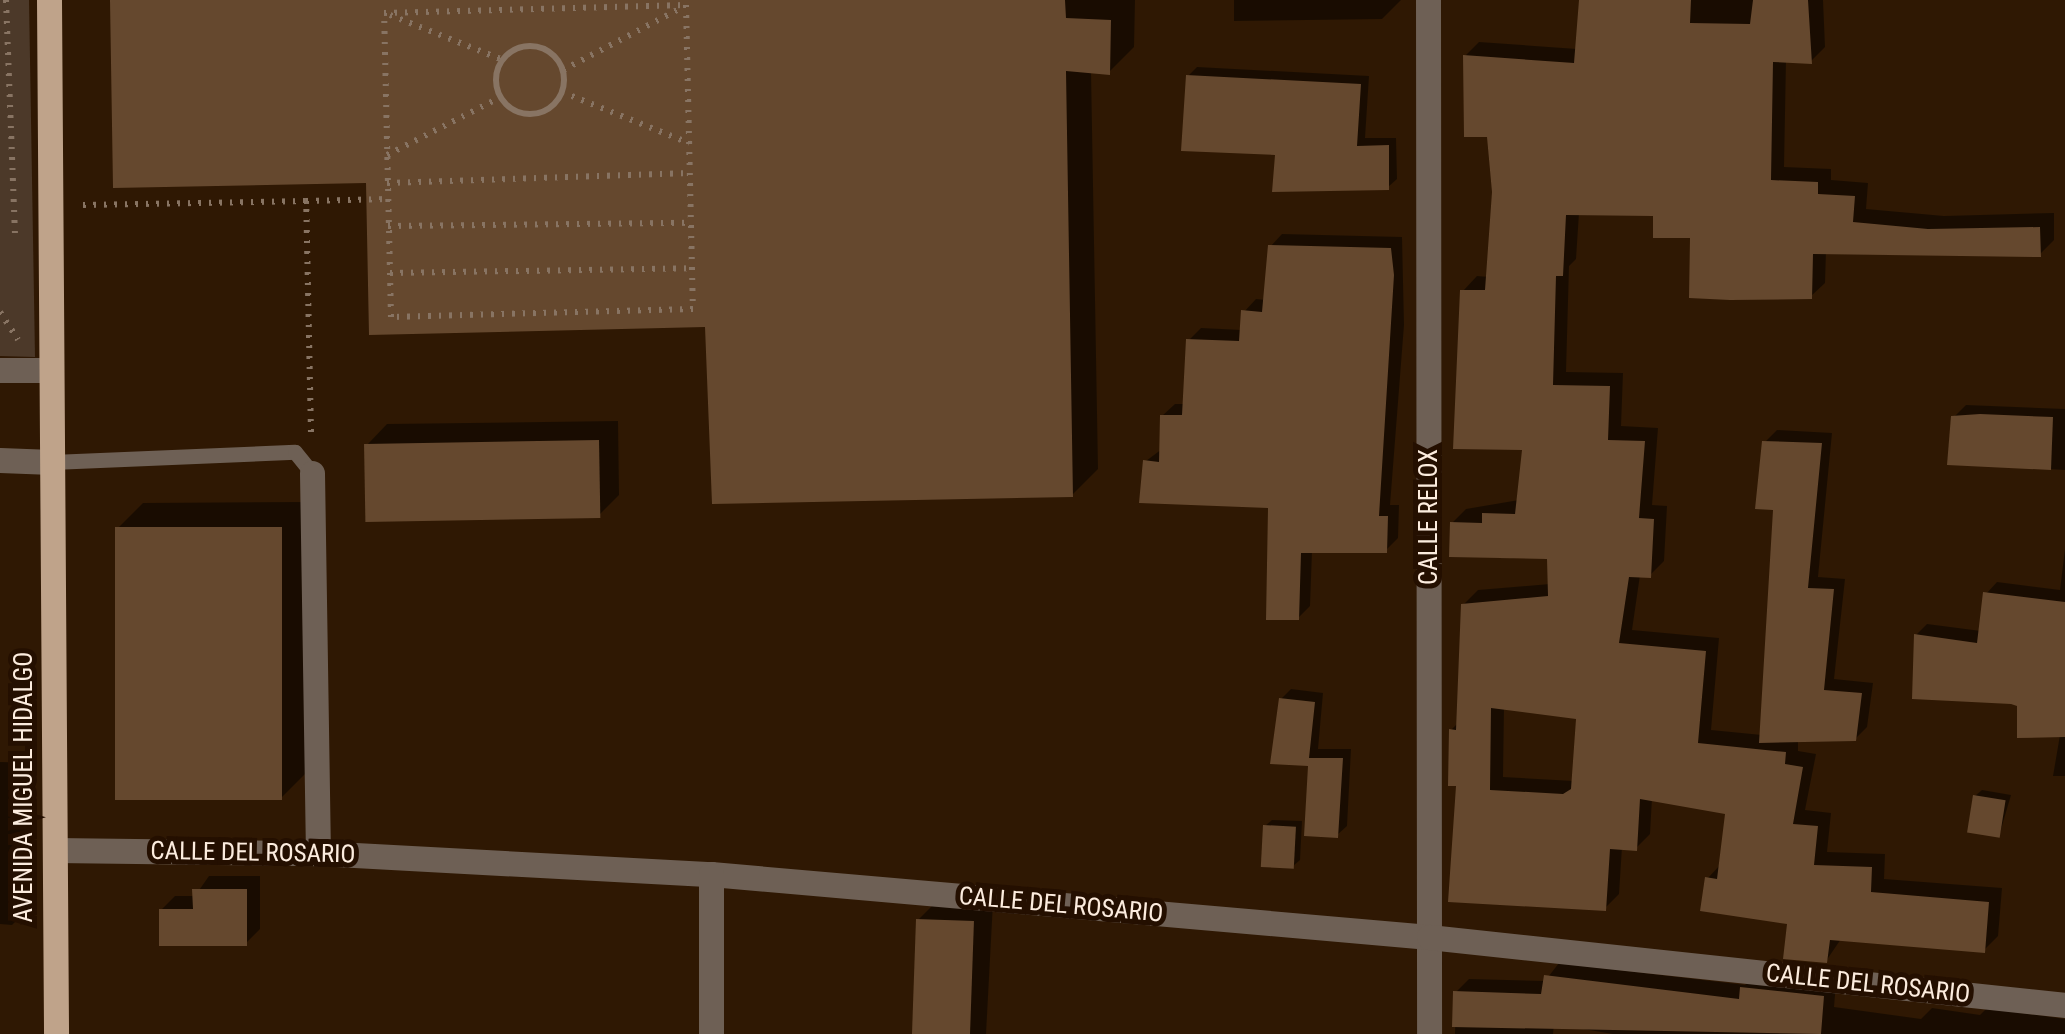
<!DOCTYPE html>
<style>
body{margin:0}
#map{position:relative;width:2065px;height:1034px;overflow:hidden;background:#2f1803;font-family:"Roboto Condensed",sans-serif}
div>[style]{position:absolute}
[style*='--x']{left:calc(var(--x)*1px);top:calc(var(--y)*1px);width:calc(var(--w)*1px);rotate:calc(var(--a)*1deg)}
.green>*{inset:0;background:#4c3929}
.shadow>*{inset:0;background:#0007}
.building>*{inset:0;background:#65482e;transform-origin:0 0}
.path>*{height:6px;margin-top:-3px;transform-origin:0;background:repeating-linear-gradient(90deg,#887463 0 2.5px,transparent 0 10.5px)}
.path>.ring{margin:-3px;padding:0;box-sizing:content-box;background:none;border:6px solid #887463;border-radius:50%}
.service>*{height:15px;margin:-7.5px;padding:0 7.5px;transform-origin:7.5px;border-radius:7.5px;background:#6e6055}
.minor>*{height:25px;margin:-12.5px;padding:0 12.5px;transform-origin:12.5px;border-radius:12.5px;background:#6e6055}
.primary>*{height:25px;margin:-12.5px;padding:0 12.5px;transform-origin:12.5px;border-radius:12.5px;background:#bfa38a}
span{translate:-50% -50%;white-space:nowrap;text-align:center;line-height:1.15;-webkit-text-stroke:10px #240f00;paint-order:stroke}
.street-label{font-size:25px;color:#fcecde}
</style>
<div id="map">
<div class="green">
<i style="clip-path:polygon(0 0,29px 0,35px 357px,0 356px)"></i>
</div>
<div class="shadow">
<i style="clip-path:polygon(113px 0,1135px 0,1134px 47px,1109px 72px,1091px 71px,1098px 469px,1072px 495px,708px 325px,369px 180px)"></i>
<i style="clip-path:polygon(1234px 0,1401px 0,1382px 19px,1234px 21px)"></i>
<i style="clip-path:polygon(evenodd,1580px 0,1823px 0,1825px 47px,1811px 61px,1786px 60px,1784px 167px,1831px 169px,1831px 180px,1868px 183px,1866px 209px,1944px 216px,2054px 213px,2054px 240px,2040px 254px,1826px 251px,1825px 283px,1810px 297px,1656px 214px,1579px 213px,1576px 259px,1569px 266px,1566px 372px,1623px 373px,1621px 426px,1658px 428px,1652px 505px,1667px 506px,1664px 561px,1650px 575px,1640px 575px,1632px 630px,1719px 638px,1711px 730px,1762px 735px,1775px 508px,1765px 442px,1777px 430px,1832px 433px,1818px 577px,1845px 579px,1834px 679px,1873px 683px,1867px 727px,1855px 739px,1798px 740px,1798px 751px,1816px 754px,1805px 810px,1831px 813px,1827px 852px,1885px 854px,1884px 879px,2002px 888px,1998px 936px,1984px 950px,1841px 939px,1826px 961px,1790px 922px,1708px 878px,1721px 864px,1728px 812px,1652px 798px,1650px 834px,1636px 848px,1622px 847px,1619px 894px,1605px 908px,1458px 784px,1451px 730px,1458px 723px,1463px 605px,1478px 590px,1550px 584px,1549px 556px,1452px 523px,1466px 509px,1519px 500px,1525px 448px,1463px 291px,1477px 276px,1489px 277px,1494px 192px,1489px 134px,1465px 56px,1479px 42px,1577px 49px,1580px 0,1504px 707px,1579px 716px,1574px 781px,1503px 777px,1504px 707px)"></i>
<i style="clip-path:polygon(1197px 67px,1369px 76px,1365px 138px,1396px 138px,1397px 179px,1388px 187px,1277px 153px,1188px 76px)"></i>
<i style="clip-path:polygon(1282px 234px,1402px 237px,1404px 325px,1390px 505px,1399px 505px,1398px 538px,1386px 550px,1312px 551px,1310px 606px,1298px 618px,1271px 506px,1146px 461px,1162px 449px,1162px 416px,1175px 404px,1185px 404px,1189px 340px,1201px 328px,1242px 330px,1244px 312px,1256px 299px,1266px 300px,1270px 247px)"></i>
<i style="clip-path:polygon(1966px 405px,2065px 409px,2065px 470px,1950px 463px,1954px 417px)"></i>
<i style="clip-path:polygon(618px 421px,619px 495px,599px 515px,367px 445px,387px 424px)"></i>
<i style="clip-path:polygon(307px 502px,307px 772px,281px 798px,117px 529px,143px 503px)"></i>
<i style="clip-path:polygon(2065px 549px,2065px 776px,2053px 776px,2060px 735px,1916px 635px,1927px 624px,1981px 631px,1986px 594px,1997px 582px,2060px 590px)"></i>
<i style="clip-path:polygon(1291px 689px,1323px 693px,1318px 749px,1351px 749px,1347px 826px,1337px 835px,1281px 699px)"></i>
<i style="clip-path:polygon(0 762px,37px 763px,25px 912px,12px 925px,0 924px)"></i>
<i style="clip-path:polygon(1982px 790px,2011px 795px,1999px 836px,1975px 796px)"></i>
<i style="clip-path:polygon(1272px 820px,1302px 821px,1300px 860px,1293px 866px,1265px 826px)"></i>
<i style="clip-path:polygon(209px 876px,260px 876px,260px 929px,246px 943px,161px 910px,175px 896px,195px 896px)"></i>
<i style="clip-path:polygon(938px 900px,993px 902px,986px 1034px,913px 1034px,918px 920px)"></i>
<i style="clip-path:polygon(1559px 963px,1745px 985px,1756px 974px,1836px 983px,1834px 1007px,1921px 1019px,1932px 1008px,1980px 1015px,1987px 1008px,2065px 1019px,2065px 1034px,1613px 1034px,1554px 1024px,1553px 1034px,1455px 1034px,1456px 992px,1469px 979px,1545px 981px)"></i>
</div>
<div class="building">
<i style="clip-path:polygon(110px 0,1065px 0,1066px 18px,1111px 20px,1110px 75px,1066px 71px,1073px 497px,712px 504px,705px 327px,369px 335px,366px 183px,113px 188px)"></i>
<i style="clip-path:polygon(evenodd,1579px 0,1691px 0,1690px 23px,1750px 24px,1753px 0,1808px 0,1812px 64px,1773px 62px,1771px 180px,1818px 182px,1818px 194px,1855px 196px,1853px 222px,1928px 229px,2040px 227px,2041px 257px,1813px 254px,1812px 299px,1730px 300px,1689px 298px,1690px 238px,1653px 238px,1653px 216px,1566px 215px,1563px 276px,1556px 276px,1553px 385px,1610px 386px,1608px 440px,1645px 441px,1639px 518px,1654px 519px,1651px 578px,1629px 577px,1619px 643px,1706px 651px,1698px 743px,1786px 752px,1785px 764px,1803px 767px,1793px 824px,1818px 826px,1814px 865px,1872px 867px,1871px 892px,1989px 902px,1985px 953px,1830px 940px,1827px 963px,1783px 959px,1787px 924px,1700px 911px,1705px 877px,1717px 879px,1725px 814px,1640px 799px,1637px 851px,1610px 849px,1606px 911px,1448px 902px,1456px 786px,1448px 786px,1449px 729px,1456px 730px,1461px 604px,1548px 596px,1547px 559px,1449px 557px,1450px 522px,1482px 523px,1482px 513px,1515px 514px,1522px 450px,1453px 449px,1460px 290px,1485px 290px,1492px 192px,1487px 137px,1464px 137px,1463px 55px,1574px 63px,1579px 0,1491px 708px,1576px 719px,1571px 789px,1563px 794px,1490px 790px,1491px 708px)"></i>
<i style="clip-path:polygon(1186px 75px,1361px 84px,1357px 146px,1389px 145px,1389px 190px,1272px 192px,1275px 155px,1181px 151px)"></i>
<i style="clip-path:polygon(1268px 245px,1391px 248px,1394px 275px,1379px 516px,1388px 516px,1387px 553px,1301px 553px,1299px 620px,1266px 620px,1268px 508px,1139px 503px,1143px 460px,1159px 462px,1160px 415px,1182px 415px,1186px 339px,1239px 341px,1241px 310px,1262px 312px)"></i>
<i style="clip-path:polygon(1980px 414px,2053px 417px,2051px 470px,1947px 465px,1951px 416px)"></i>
<i style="left:599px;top:440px;width:78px;height:235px;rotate:89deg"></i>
<i style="clip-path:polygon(1762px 441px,1822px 443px,1808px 588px,1834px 589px,1824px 690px,1862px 693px,1856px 741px,1759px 743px,1773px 510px,1755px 509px)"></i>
<i style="left:282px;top:527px;width:273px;height:167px;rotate:90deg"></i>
<i style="clip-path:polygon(1983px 592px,2065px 602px,2065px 737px,2017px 738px,2017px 706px,2011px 704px,1912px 699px,1914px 634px,1977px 643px)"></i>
<i style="clip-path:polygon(1279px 698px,1315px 702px,1309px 758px,1343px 758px,1338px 838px,1304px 836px,1308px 766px,1270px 764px)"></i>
<i style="left:1973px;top:795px;width:33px;height:38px;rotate:9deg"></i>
<i style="left:1263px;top:825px;width:33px;height:42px;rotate:3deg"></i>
<i style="clip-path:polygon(192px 889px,247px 889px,247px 946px,159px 946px,159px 909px,193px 909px)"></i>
<i style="left:916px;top:919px;width:58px;height:115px;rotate:2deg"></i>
<i style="clip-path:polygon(1544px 975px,1739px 999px,1740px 987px,1824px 996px,1821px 1034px,1452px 1027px,1453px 991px,1541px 994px)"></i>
</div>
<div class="path">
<i style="--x:6;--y:0;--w:234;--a:87.8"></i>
<i style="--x:686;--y:5;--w:304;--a:88.7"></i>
<i style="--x:693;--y:309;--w:302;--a:178.5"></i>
<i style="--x:391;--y:317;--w:304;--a:-91.3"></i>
<i style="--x:384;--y:13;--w:302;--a:-1.5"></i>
<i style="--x:390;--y:15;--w:122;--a:21.7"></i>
<i class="ring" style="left:496px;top:46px;width:62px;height:62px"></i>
<i style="--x:563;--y:70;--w:133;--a:-27.7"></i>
<i style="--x:562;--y:92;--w:137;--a:21.9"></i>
<i style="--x:387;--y:155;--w:128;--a:-27"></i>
<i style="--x:387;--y:183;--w:303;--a:-1.9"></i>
<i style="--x:83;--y:205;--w:223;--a:-1"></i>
<i style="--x:388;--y:226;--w:303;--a:-0.6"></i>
<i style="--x:390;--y:273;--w:302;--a:-0.9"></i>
<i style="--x:0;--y:312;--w:33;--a:57"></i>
<i style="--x:311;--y:432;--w:231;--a:-91.2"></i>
<i style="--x:306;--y:201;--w:82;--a:-1.4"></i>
</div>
<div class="service">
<i style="--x:52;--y:462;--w:243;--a:-2.4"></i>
<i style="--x:295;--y:452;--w:27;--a:51"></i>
</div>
<div class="minor">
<i style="--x:1428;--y:0;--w:1034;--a:89.94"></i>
<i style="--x:0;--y:370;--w:51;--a:0"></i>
<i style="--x:0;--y:460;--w:52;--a:2.2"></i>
<i style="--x:312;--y:473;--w:380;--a:89.1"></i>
<i style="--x:55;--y:850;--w:263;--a:0.7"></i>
<i style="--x:318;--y:853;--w:394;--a:3.1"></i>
<i style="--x:711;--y:874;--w:721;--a:5.01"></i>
<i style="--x:1429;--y:937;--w:640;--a:6.1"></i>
<i style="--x:711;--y:874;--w:160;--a:90"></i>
</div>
<div class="primary">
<i style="--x:49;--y:0;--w:1034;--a:89.61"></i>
</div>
<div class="street-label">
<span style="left:1429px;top:517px;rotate:-90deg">CALLE RELOX</span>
<span style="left:24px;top:787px;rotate:-90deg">AVENIDA MIGUEL HIDALGO</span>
<span style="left:253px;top:853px;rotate:1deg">CALLE DEL ROSARIO</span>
<span style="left:1061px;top:905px;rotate:5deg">CALLE DEL ROSARIO</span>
<span style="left:1868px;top:984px;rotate:6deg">CALLE DEL ROSARIO</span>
</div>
</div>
